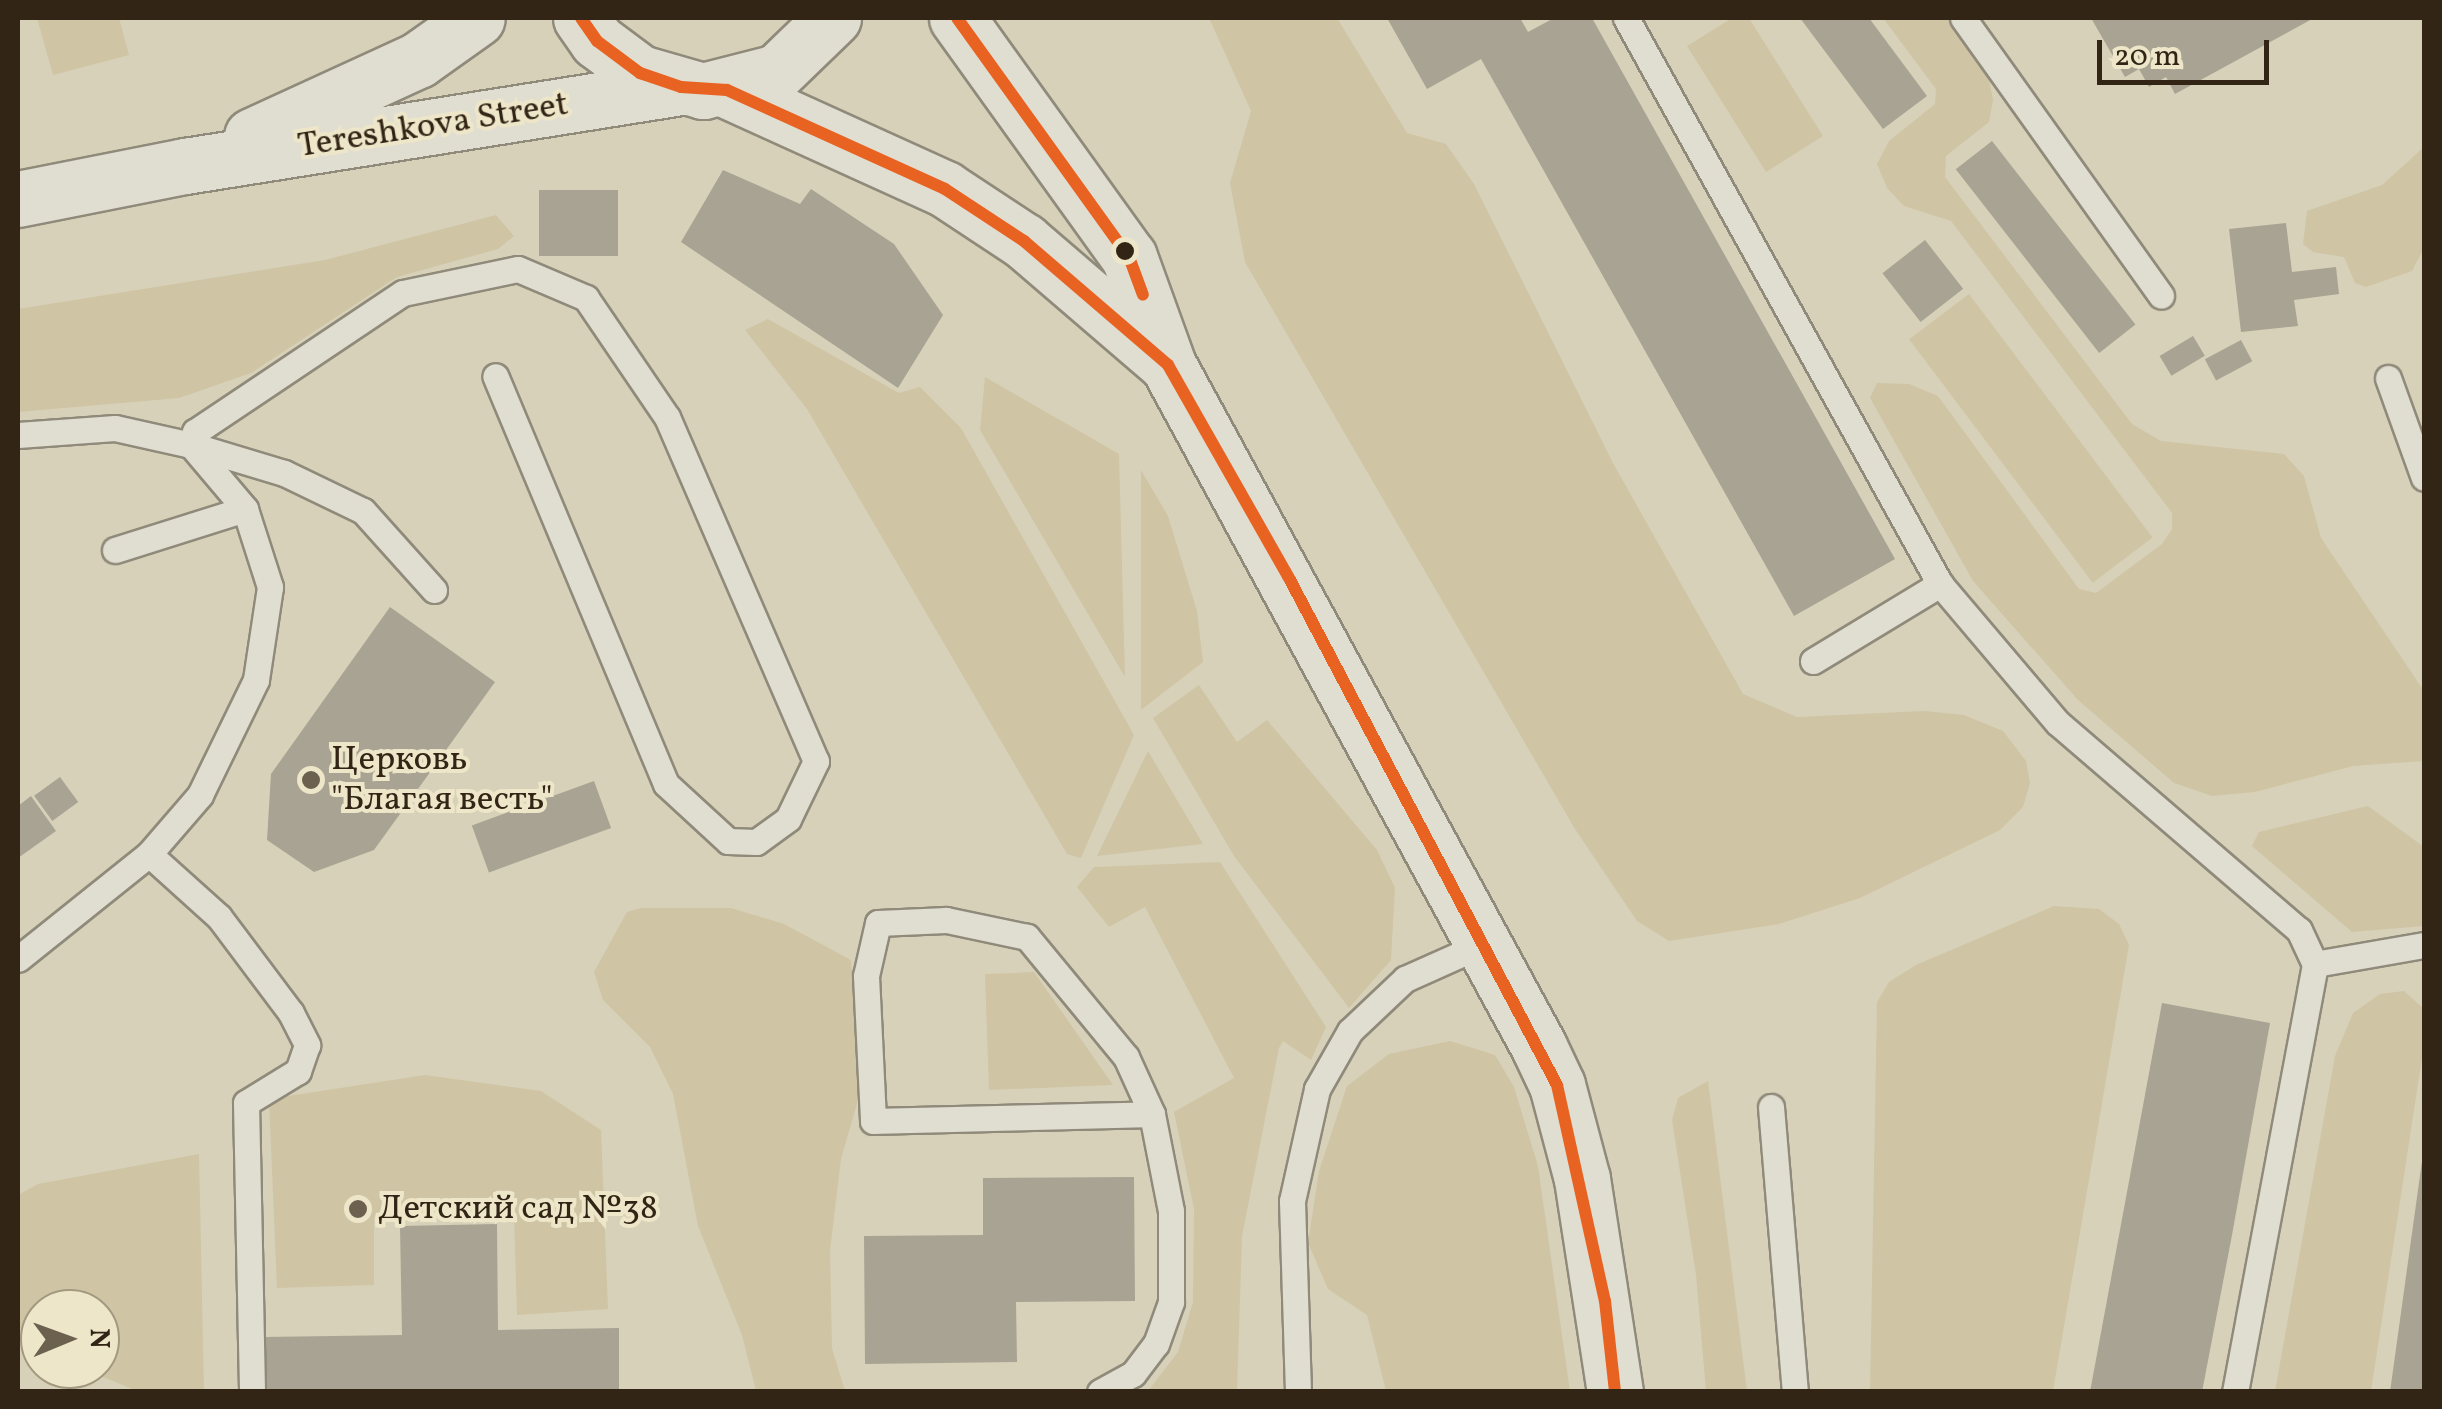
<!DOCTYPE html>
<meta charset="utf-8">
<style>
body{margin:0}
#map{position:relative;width:2442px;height:1409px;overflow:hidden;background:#d8d1b9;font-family:Vollkorn,serif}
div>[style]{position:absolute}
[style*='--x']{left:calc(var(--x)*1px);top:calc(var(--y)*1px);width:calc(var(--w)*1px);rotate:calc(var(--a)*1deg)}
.green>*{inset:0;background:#cfc4a4;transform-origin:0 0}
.building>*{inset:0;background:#a8a392;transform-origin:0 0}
.roads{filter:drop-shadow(2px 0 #8f8a7a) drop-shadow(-2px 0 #8f8a7a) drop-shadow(0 2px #8f8a7a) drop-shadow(0 -2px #8f8a7a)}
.lane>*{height:25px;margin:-12.5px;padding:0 12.5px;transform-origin:12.5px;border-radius:12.5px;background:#e0ddd1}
.secondary>*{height:55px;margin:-27.5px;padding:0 27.5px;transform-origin:27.5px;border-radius:27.5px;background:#e0ddd1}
.bus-1>*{height:12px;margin:-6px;padding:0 6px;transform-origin:6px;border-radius:6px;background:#e86221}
.dots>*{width:28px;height:28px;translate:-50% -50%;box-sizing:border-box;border:5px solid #eee6c9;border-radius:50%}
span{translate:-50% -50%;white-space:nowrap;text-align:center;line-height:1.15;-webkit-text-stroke:8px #eee6c9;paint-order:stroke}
.street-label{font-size:35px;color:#322516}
.poi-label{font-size:35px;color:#322516}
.left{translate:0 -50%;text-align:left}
.frame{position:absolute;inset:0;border:20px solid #322516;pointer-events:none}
.north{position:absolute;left:20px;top:1289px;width:100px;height:100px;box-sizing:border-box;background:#eee6c9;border:2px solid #a39981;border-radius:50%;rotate:89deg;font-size:28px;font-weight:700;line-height:40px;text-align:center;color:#322516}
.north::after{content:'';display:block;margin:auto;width:35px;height:45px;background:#6c614f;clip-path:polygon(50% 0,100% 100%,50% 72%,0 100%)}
.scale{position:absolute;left:2097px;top:40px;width:172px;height:45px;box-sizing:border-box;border:5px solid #322516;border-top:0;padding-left:12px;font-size:30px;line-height:35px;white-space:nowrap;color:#322516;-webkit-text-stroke:8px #eee6c9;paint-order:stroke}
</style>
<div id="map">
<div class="green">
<i style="clip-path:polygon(37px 18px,119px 18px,129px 55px,53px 75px)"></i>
<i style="clip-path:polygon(1209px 18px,1337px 18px,1407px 133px,1446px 144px,1474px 184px,1613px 463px,1743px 694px,1797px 717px,1924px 711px,1964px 715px,2003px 731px,2026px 761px,2030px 783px,2023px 807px,2000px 830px,1860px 898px,1779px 924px,1669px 941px,1637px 921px,1575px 829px,1245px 262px,1230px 183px,1251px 111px)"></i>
<i style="clip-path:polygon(1732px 18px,1749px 18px,1823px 136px,1766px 172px,1687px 46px)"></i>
<i style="clip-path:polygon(1883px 18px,1946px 18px,1987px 69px,1993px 100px,1989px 122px,1946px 156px,1945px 177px,2132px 424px,2161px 441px,2284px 454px,2304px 476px,2321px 538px,2424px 691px,2424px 761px,2353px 766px,2255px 792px,2212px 796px,2174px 783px,2078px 700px,1973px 581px,1870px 398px,1877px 383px,1909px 384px,1938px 396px,2079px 589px,2096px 593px,2162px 544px,2172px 529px,2172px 513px,1951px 221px,1904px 206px,1887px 188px,1877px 164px,1889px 141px,1935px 104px,1936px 89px)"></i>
<i style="clip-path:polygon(2424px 147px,2424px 248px,2412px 271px,2366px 287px,2355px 283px,2344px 257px,2313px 252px,2303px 244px,2307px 211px,2382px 185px)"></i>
<i style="clip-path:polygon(496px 215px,514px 236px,498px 249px,397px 277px,251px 373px,179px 398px,18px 412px,18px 309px,325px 260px)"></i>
<i style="left:1969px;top:294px;width:305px;height:75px;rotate:53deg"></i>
<i style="clip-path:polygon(768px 319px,899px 393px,920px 387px,961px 428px,1134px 735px,1081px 858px,1067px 854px,807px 409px,745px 330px)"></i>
<i style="clip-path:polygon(985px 377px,1119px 454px,1125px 677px,980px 430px)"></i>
<i style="clip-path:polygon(1141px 470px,1168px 516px,1197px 611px,1203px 662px,1141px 710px)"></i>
<i style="clip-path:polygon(1199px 685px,1237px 742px,1267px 720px,1377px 850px,1395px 888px,1391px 960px,1349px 1008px,1234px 856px,1153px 718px)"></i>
<i style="clip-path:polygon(1148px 751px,1203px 844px,1097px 856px)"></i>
<i style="clip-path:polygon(2368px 806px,2424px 847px,2424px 926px,2352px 932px,2252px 846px,2259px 832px)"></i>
<i style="clip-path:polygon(1220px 862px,1326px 1027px,1311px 1060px,1283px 1041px,1279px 1048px,1242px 1236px,1237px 1391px,1148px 1391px,1178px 1352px,1193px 1302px,1194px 1209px,1174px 1112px,1234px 1078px,1145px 907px,1109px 927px,1077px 887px,1094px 867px)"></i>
<i style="clip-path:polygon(2054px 906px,2099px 909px,2119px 924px,2129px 945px,2053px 1391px,1870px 1391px,1877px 1002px,1889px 982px,1916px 965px)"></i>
<i style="clip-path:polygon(641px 908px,731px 908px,784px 924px,851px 960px,861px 1090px,841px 1159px,830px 1251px,832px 1348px,845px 1391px,756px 1391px,742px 1335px,698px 1226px,673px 1094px,650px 1047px,603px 1000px,594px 972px,627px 912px)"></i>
<i style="clip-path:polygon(1034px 972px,1113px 1085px,989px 1090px,985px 974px)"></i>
<i style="clip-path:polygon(2404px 991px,2424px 1009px,2424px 1045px,2371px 1391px,2275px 1391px,2335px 1056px,2353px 1013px,2380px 994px)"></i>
<i style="clip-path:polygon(1450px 1041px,1495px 1055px,1514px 1087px,1538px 1166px,1570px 1391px,1386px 1391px,1367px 1315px,1328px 1289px,1308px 1243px,1319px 1171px,1347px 1086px,1389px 1054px)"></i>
<i style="clip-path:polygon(425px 1075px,541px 1091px,601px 1130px,608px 1309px,517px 1315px,514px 1213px,374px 1219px,374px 1285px,277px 1288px,269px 1099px)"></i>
<i style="clip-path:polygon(1708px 1081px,1747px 1391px,1706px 1391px,1696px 1275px,1672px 1120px,1678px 1098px)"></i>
<i style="clip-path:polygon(199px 1154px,204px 1391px,137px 1391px,84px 1369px,100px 1369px,100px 1309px,40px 1309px,40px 1348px,18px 1326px,18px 1195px,38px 1184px)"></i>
</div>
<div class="building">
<i style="clip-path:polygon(1387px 18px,1520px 18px,1528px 32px,1554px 18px,1592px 18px,1895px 559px,1794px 616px,1481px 59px,1427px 89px)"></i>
<i style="clip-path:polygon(1800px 18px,1869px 18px,1927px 96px,1883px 129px)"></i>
<i style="clip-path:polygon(2091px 18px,2314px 18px,2175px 94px,2166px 77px,2149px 87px,2139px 69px,2125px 77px)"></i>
<i style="left:1992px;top:141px;width:233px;height:46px;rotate:52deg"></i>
<i style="clip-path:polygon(723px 170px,800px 204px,811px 189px,894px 244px,943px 315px,898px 388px,681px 242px)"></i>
<i style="left:618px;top:190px;width:66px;height:79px;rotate:90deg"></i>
<i style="clip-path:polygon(2286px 223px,2292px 272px,2336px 267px,2339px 294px,2294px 300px,2298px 326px,2241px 332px,2229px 229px)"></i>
<i style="left:1925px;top:240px;width:62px;height:54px;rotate:52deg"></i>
<i style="left:2193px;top:336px;width:23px;height:39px;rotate:59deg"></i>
<i style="left:2241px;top:340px;width:24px;height:41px;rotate:62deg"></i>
<i style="clip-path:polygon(390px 607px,495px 682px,374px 850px,314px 872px,267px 840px,271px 774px)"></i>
<i style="left:60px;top:777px;width:31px;height:32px;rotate:54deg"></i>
<i style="left:594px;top:781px;width:50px;height:130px;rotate:70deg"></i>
<i style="clip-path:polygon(31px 796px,56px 831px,18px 858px,18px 806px)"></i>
<i style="clip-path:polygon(2162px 1003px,2270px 1023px,2232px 1235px,2202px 1392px,2090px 1392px)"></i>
<i style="clip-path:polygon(2422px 1161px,2424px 1392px,2390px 1392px)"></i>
<i style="clip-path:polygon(1134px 1177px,1135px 1301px,1016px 1302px,1017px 1362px,865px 1364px,864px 1236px,983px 1235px,983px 1178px)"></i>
<i style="clip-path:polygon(497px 1224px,498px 1330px,619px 1328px,619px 1392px,265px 1392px,264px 1337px,402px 1335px,400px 1226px)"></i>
</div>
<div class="roads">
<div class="lane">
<i style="--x:1626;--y:18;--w:647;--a:60.98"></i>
<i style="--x:1940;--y:584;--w:182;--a:49.7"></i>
<i style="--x:2058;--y:723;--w:318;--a:40.7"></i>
<i style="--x:2299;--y:930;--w:38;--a:65"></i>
<i style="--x:1963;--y:18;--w:341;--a:54.5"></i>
<i style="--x:2388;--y:378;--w:106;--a:70.2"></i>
<i style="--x:18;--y:435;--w:97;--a:-4.1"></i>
<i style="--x:115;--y:428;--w:78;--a:12.6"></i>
<i style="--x:191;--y:445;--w:84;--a:49.8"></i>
<i style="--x:245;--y:509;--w:82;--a:72.2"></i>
<i style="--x:270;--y:587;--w:94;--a:98.6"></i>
<i style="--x:256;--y:680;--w:128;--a:116"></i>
<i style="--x:200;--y:795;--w:78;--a:130.8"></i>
<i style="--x:149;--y:854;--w:168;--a:141.3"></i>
<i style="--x:115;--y:550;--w:136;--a:-17.5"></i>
<i style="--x:434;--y:590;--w:106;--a:-131.9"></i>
<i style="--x:363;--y:511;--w:88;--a:-154.3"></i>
<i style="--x:284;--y:473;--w:97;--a:-163.2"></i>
<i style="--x:191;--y:445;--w:14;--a:-73"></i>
<i style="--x:195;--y:432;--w:250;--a:-33.8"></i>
<i style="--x:403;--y:293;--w:117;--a:-11.8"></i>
<i style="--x:518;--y:269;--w:74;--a:23.1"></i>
<i style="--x:586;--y:298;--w:144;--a:55.8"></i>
<i style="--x:667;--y:417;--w:375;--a:66.6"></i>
<i style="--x:816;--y:761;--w:64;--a:115.8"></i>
<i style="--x:788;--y:819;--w:39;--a:144"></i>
<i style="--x:756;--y:842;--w:28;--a:-178"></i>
<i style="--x:728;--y:841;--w:84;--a:-137.4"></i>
<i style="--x:666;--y:784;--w:442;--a:-112.7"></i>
<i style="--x:1813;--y:661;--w:149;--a:-31.2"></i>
<i style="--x:149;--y:854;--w:94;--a:42"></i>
<i style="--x:219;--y:917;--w:120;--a:53.1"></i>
<i style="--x:291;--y:1013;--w:36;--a:63"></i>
<i style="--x:307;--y:1045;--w:28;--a:109"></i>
<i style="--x:298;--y:1071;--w:61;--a:148.4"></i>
<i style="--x:246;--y:1103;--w:289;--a:88.8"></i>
<i style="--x:1771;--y:1107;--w:286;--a:85.2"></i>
<i style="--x:1100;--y:1392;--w:38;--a:-29"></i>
<i style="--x:1133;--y:1374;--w:38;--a:-53"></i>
<i style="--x:1156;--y:1344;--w:45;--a:-70.3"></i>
<i style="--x:1171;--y:1302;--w:91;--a:-90"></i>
<i style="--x:1171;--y:1211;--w:99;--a:-101.1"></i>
<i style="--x:1152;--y:1114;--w:63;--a:-114.5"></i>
<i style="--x:1126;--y:1057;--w:156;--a:-129.5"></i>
<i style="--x:1027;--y:937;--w:83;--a:-168.1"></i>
<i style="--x:946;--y:920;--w:68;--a:177.5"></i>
<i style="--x:878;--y:923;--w:54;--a:102.8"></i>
<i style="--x:866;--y:976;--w:145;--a:87.2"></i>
<i style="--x:873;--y:1121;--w:279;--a:-1.4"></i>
<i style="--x:1298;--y:1392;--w:191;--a:-91.8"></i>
<i style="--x:1292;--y:1201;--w:115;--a:-77.4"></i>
<i style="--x:1317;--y:1089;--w:67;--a:-60.4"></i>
<i style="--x:1350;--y:1031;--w:76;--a:-43.4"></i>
<i style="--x:1405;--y:979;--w:83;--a:-24.1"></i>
<i style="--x:2235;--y:1392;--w:435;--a:-79.4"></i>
<i style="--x:2315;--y:964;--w:111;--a:-9.9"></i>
</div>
<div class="secondary">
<i style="--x:581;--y:18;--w:28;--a:55"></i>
<i style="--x:597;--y:41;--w:54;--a:36.7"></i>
<i style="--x:640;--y:73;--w:66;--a:15.9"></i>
<i style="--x:703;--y:91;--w:76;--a:-14.4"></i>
<i style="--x:777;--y:72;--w:78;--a:-44"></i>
<i style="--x:957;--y:18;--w:294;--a:54.3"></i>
<i style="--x:1129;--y:257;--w:115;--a:70.1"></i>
<i style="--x:1168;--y:365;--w:776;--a:61.45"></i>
<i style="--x:1539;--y:1047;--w:42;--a:64.7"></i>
<i style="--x:1557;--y:1085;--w:97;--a:75.1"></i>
<i style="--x:1582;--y:1179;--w:216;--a:81.2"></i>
<i style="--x:727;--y:90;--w:239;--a:24.4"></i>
<i style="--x:945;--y:189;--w:95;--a:33.4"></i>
<i style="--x:1024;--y:241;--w:189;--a:40.7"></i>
<i style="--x:252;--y:136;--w:183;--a:-24.6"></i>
<i style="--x:418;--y:60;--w:72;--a:-35.4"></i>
<i style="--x:18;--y:199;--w:170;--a:-11.2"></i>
<i style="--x:185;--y:166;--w:502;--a:-9.05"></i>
</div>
</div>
<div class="bus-1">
<i style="--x:581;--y:18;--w:28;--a:55"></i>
<i style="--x:597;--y:41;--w:54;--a:36.7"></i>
<i style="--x:640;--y:73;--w:43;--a:18.9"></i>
<i style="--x:681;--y:87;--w:46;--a:3.7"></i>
<i style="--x:727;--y:90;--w:239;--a:24.4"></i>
<i style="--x:945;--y:189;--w:95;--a:33.4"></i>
<i style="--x:1024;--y:241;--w:190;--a:40.7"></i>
<i style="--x:1168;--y:365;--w:245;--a:60.4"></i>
<i style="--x:1289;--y:578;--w:573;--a:62.14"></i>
<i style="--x:1557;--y:1085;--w:221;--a:77.5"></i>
<i style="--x:1605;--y:1301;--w:92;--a:83.7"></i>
<i style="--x:957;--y:18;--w:294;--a:54.3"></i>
<i style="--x:1129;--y:257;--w:40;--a:69.8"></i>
</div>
<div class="dots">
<i style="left:1125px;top:251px;background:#322516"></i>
<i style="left:311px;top:780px;background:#6c614f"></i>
<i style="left:358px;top:1209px;background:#6c614f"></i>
</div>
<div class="street-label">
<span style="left:433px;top:126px;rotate:-9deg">Tereshkova Street</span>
</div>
<div class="poi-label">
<span class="left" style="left:331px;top:780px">Церковь<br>"Благая весть"</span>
<span class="left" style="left:378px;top:1209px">Детский сад №38</span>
</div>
<div class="frame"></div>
<div class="north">N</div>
<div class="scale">20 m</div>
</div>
